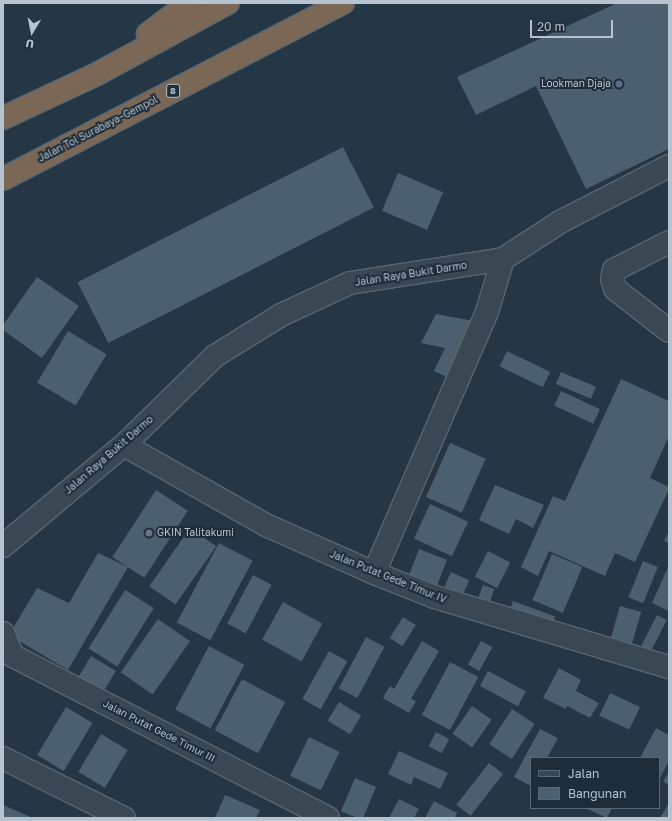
<!DOCTYPE html>
<meta charset="utf-8">
<style>
body{margin:0}
#map{position:relative;width:672px;height:821px;overflow:hidden;background:#253745;font-family:"Golos Text",sans-serif}
div>[style]{position:absolute}
[style*='--x']{left:calc(var(--x)*1px);top:calc(var(--y)*1px);width:calc(var(--w)*1px);rotate:calc(var(--a)*1deg)}
.building>*{inset:0;background:#4b5f6e;transform-origin:0 0}
.roads{filter:drop-shadow(1px 0 #586672) drop-shadow(-1px 0 #586672) drop-shadow(0 1px #586672) drop-shadow(0 -1px #586672)}
.minor>*{height:22px;margin:-11px;padding:0 11px;transform-origin:11px;border-radius:11px;background:#3a4854}
.highway>*{height:22px;margin:-11px;padding:0 11px;transform-origin:11px;border-radius:11px;background:#7b6756}
.dots>*{width:11px;height:11px;translate:-50% -50%;box-sizing:border-box;border:2px solid #1e2d3a;border-radius:50%}
span{translate:-50% -50%;white-space:nowrap;text-align:center;line-height:1.15;-webkit-text-stroke:4px #1e2d3a;paint-order:stroke}
.shield-label span{padding:1px 3px;background:#1e2d3a;border:1px solid;border-radius:3px;-webkit-text-stroke-width:0}
.shield-label{font-size:9px;color:#b7c3ce;font-weight:700}
.poi-label{font-size:10px;color:#b7c3ce}
.right{translate:-100% -50%;text-align:right}
.left{translate:0 -50%;text-align:left}
.street-label{font-size:10px;color:#b7c3ce}
.frame{position:absolute;inset:0;border:4px solid #b7c3ce;pointer-events:none}
.legend{position:absolute;left:530px;top:757px;width:130px;height:52px;box-sizing:border-box;background:#1e2d3a;border:1px solid #5b6975;margin:0;padding:5px 7px;list-style:none;font-size:12px;color:#b7c3ce}
.legend li{display:flex;align-items:center;gap:8px;height:20px}
.legend b{width:20px;border:1px solid #5b6975}
.north{position:absolute;left:12px;top:12px;width:40px;height:40px;-webkit-text-stroke:3px #1e2d3a;paint-order:stroke;rotate:190deg;font-size:11px;font-weight:700;line-height:16px;text-align:center;color:#b7c3ce}
.north::after{content:'';display:block;margin:auto;width:14px;height:18px;background:#b7c3ce;clip-path:polygon(50% 0,100% 100%,50% 72%,0 100%)}
.scale{position:absolute;left:530px;top:20px;width:83px;height:18px;box-sizing:border-box;border:2px solid #b7c3ce;border-top:0;padding-left:5px;font-size:12px;line-height:14px;white-space:nowrap;color:#b7c3ce;-webkit-text-stroke:3px #1e2d3a;paint-order:stroke}
</style>
<div id="map">
<div class="building">
<i style="clip-path:polygon(617px 3px,669px 3px,669px 149px,586px 189px,536px 86px,476px 115px,457px 77px)"></i>
<i style="left:343px;top:147px;width:68px;height:298px;rotate:63deg"></i>
<i style="left:398px;top:173px;width:49px;height:41px;rotate:23deg"></i>
<i style="clip-path:polygon(37px 277px,79px 306px,42px 358px,3px 330px,3px 325px)"></i>
<i style="clip-path:polygon(436px 314px,474px 321px,453px 380px,434px 371px,445px 348px,421px 343px)"></i>
<i style="left:68px;top:331px;width:45px;height:60px;rotate:31deg"></i>
<i style="left:507px;top:351px;width:48px;height:17px;rotate:26deg"></i>
<i style="left:561px;top:372px;width:38px;height:13px;rotate:23deg"></i>
<i style="clip-path:polygon(621px 379px,669px 401px,669px 436px,650px 478px,669px 487px,669px 489px,635px 562px,615px 553px,605px 576px,549px 551px,538px 576px,521px 567px,553px 496px,565px 501px)"></i>
<i style="left:561px;top:391px;width:43px;height:16px;rotate:25deg"></i>
<i style="left:450px;top:443px;width:39px;height:59px;rotate:24deg"></i>
<i style="clip-path:polygon(495px 485px,544px 505px,533px 528px,516px 519px,509px 534px,479px 520px)"></i>
<i style="left:156px;top:490px;width:38px;height:80px;rotate:33deg"></i>
<i style="left:430px;top:504px;width:42px;height:38px;rotate:25deg"></i>
<i style="left:190px;top:528px;width:32px;height:71px;rotate:35deg"></i>
<i style="clip-path:polygon(669px 531px,669px 543px,664px 541px)"></i>
<i style="left:219px;top:543px;width:38px;height:90px;rotate:28deg"></i>
<i style="left:419px;top:549px;width:30px;height:31px;rotate:21deg"></i>
<i style="left:488px;top:551px;width:25px;height:29px;rotate:27deg"></i>
<i style="clip-path:polygon(98px 553px,128px 567px,68px 670px,9px 635px,37px 588px,69px 603px)"></i>
<i style="left:552px;top:554px;width:33px;height:50px;rotate:23deg"></i>
<i style="left:643px;top:561px;width:16px;height:39px;rotate:22deg"></i>
<i style="clip-path:polygon(669px 565px,669px 611px,652px 603px)"></i>
<i style="left:451px;top:572px;width:20px;height:21px;rotate:24deg"></i>
<i style="left:253px;top:575px;width:21px;height:55px;rotate:28deg"></i>
<i style="left:483px;top:585px;width:12px;height:23px;rotate:20deg"></i>
<i style="left:125px;top:590px;width:34px;height:69px;rotate:32deg"></i>
<i style="left:513px;top:601px;width:45px;height:10px;rotate:20deg"></i>
<i style="left:283px;top:602px;width:45px;height:43px;rotate:29deg"></i>
<i style="left:620px;top:606px;width:22px;height:38px;rotate:16deg"></i>
<i style="left:657px;top:615px;width:11px;height:38px;rotate:27deg"></i>
<i style="left:403px;top:617px;width:15px;height:25px;rotate:32deg"></i>
<i style="left:158px;top:619px;width:39px;height:65px;rotate:35deg"></i>
<i style="left:366px;top:637px;width:21px;height:58px;rotate:28deg"></i>
<i style="clip-path:polygon(422px 641px,439px 651px,411px 699px,416px 701px,409px 713px,383px 698px,390px 686px,394px 689px)"></i>
<i style="left:481px;top:641px;width:13px;height:27px;rotate:29deg"></i>
<i style="left:209px;top:646px;width:40px;height:72px;rotate:28deg"></i>
<i style="left:329px;top:651px;width:21px;height:55px;rotate:29deg"></i>
<i style="left:91px;top:656px;width:29px;height:26px;rotate:31deg"></i>
<i style="left:450px;top:662px;width:32px;height:60px;rotate:28deg"></i>
<i style="clip-path:polygon(559px 668px,581px 680px,576px 691px,599px 703px,590px 718px,567px 706px,566px 709px,543px 698px)"></i>
<i style="left:488px;top:671px;width:43px;height:17px;rotate:28deg"></i>
<i style="left:242px;top:679px;width:49px;height:58px;rotate:28deg"></i>
<i style="left:610px;top:693px;width:33px;height:25px;rotate:25deg"></i>
<i style="left:339px;top:702px;width:26px;height:22px;rotate:31deg"></i>
<i style="left:472px;top:706px;width:24px;height:34px;rotate:35deg"></i>
<i style="left:66px;top:707px;width:31px;height:56px;rotate:31deg"></i>
<i style="left:512px;top:709px;width:27px;height:42px;rotate:33deg"></i>
<i style="clip-path:polygon(656px 728px,669px 735px,669px 761px,659px 780px,659px 758px,640px 758px)"></i>
<i style="clip-path:polygon(540px 729px,558px 738px,547px 758px,531px 758px,531px 786px,514px 777px)"></i>
<i style="left:436px;top:732px;width:15px;height:16px;rotate:28deg"></i>
<i style="left:101px;top:734px;width:31px;height:44px;rotate:31deg"></i>
<i style="left:309px;top:737px;width:34px;height:43px;rotate:26deg"></i>
<i style="clip-path:polygon(399px 751px,448px 773px,440px 789px,414px 777px,411px 785px,388px 774px)"></i>
<i style="left:489px;top:763px;width:18px;height:53px;rotate:38deg"></i>
<i style="clip-path:polygon(669px 771px,669px 785px,663px 782px)"></i>
<i style="left:355px;top:778px;width:23px;height:36px;rotate:23deg"></i>
<i style="clip-path:polygon(225px 795px,260px 810px,256px 818px,215px 818px)"></i>
<i style="clip-path:polygon(399px 799px,419px 809px,414px 818px,389px 818px)"></i>
<i style="clip-path:polygon(434px 801px,457px 813px,455px 818px,425px 818px)"></i>
<i style="clip-path:polygon(669px 803px,669px 818px,660px 818px)"></i>
<i style="clip-path:polygon(3px 805px,33px 818px,3px 818px)"></i>
<i style="clip-path:polygon(585px 808px,612px 808px,607px 818px)"></i>
</div>
<div class="roads">
<div class="minor">
<i style="--x:669;--y:242;--w:62;--a:153"></i>
<i style="--x:614;--y:270;--w:9;--a:103"></i>
<i style="--x:612;--y:279;--w:10;--a:73"></i>
<i style="--x:615;--y:289;--w:68;--a:37.9"></i>
<i style="--x:124;--y:445;--w:165;--a:29.4"></i>
<i style="--x:268;--y:526;--w:116;--a:23.9"></i>
<i style="--x:374;--y:573;--w:66;--a:21.5"></i>
<i style="--x:435;--y:597;--w:244;--a:16.7"></i>
<i style="--x:3;--y:546;--w:158;--a:-39.9"></i>
<i style="--x:124;--y:445;--w:127;--a:-44.4"></i>
<i style="--x:215;--y:356;--w:78;--a:-31.8"></i>
<i style="--x:281;--y:315;--w:76;--a:-24.9"></i>
<i style="--x:350;--y:283;--w:155;--a:-8.9"></i>
<i style="--x:503;--y:259;--w:68;--a:-33"></i>
<i style="--x:560;--y:222;--w:123;--a:-27.2"></i>
<i style="--x:374;--y:573;--w:284;--a:-66.6"></i>
<i style="--x:487;--y:312;--w:55;--a:-73.2"></i>
<i style="--x:3;--y:633;--w:25;--a:67"></i>
<i style="--x:13;--y:656;--w:354;--a:27.2"></i>
<i style="--x:3;--y:758;--w:135;--a:26.4"></i>
</div>
<div class="highway">
<i style="--x:148;--y:34;--w:51;--a:-37.1"></i>
<i style="--x:3;--y:118;--w:104;--a:-25.1"></i>
<i style="--x:97;--y:74;--w:149;--a:-28.5"></i>
<i style="--x:3;--y:179;--w:383;--a:-27.4"></i>
</div>
</div>
<div class="dots">
<i style="left:619px;top:84px;background:#5c6f8a"></i>
<i style="left:149px;top:533px;background:#6b7280"></i>
</div>
<div class="shield-label">
<span style="left:173px;top:91px">8</span>
</div>
<div class="poi-label">
<span class="right" style="left:611px;top:84px">Lookman Djaja</span>
<span class="left" style="left:157px;top:533px">GKIN Talitakumi</span>
</div>
<div class="street-label">
<span style="left:98px;top:129px;rotate:-27deg">Jalan Tol Surabaya–Gempol</span>
<span style="left:411px;top:274px;rotate:-9deg">Jalan Raya Bukit Darmo</span>
<span style="left:109px;top:455px;rotate:-41deg">Jalan Raya Bukit Darmo</span>
<span style="left:388px;top:577px;rotate:22deg">Jalan Putat Gede Timur IV</span>
<span style="left:159px;top:731px;rotate:27deg">Jalan Putat Gede Timur III</span>
</div>
<div class="frame"></div>
<ul class="legend">
<li><b style="height:5px;background:#3a4854"></b>Jalan</li>
<li><b style="height:11px;background:#4b5f6e"></b>Bangunan</li>
</ul>
<div class="north">U</div>
<div class="scale">20 m</div>
</div>
